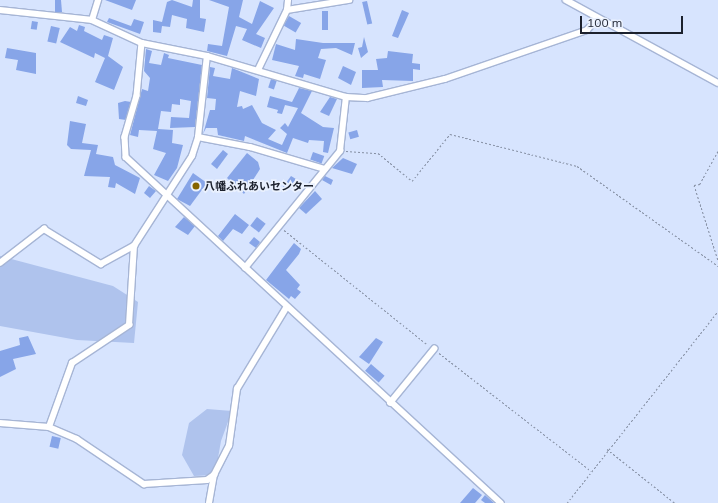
<!DOCTYPE html>
<meta charset="utf-8">
<style>
body{margin:0}
#map{position:relative;width:718px;height:503px;overflow:hidden;background:#d7e4fe;font-family:Mulish,"Noto Sans JP",sans-serif}
div>[style]{position:absolute}
[style*='--x']{left:calc(var(--x)*1px);top:calc(var(--y)*1px);width:calc(var(--w)*1px);rotate:calc(var(--a)*1deg)}
.green>*{inset:0;background:#afc3ed}
.building>*{inset:0;background:#87a5e8;transform-origin:0 0}
.path>*{height:1px;margin-top:-0.5px;transform-origin:0;background:repeating-linear-gradient(90deg,#858fa3 0 2px,transparent 0 4px)}
.roads{filter:drop-shadow(1px 0 #a6b5d5) drop-shadow(-1px 0 #a6b5d5) drop-shadow(0 1px #a6b5d5) drop-shadow(0 -1px #a6b5d5)}
.street>*{height:5.5px;margin:-2.75px;padding:0 2.75px;transform-origin:2.75px;border-radius:2.75px;background:#fff}
.dots>*{width:11px;height:11px;translate:-50% -50%;box-sizing:border-box;border:2px solid #eaf1fe;border-radius:50%}
span{translate:-50% -50%;white-space:nowrap;text-align:center;line-height:1.15;-webkit-text-stroke:3.5px #eaf1fe;paint-order:stroke}
.poi-label{font-size:11px;color:#1c212d;font-weight:700}
.left{translate:0 -50%;text-align:left}
.scale{position:absolute;left:580px;top:16px;width:103px;height:18px;box-sizing:border-box;border:2px solid #1c212d;border-top:0;padding-left:5px;font-size:12px;line-height:14px;white-space:nowrap;color:#1c212d;-webkit-text-stroke:3px #eaf1fe;paint-order:stroke}
</style>
<div id="map">
<div class="green">
<i style="clip-path:polygon(0 256px,113px 286px,138px 302px,134px 343px,77px 340px,0 326px)"></i>
<i style="clip-path:polygon(207px 409px,232px 411px,221px 441px,215px 475px,194px 476px,182px 455px,189px 423px)"></i>
</div>
<div class="building">
<i style="clip-path:polygon(55px 0,61px 0,62px 12px,55px 12px)"></i>
<i style="clip-path:polygon(105px 0,136px 0,132px 10px)"></i>
<i style="clip-path:polygon(172px 0,192px 7px,193px 0,200px 0,200px 18px,206px 19px,204px 32px,186px 28px,187px 19px,172px 15px,170px 27px,162px 26px,161px 33px,153px 32px,153px 20px,162px 22px,167px 2px)"></i>
<i style="clip-path:polygon(209px 0,243px 0,239px 17px,252px 24px,260px 1px,274px 8px,256px 34px,265px 38px,261px 48px,242px 40px,247px 29px,236px 26px,227px 56px,207px 51px,208px 44px,222px 46px,229px 7px)"></i>
<i style="left:367px;top:1px;width:23px;height:5px;rotate:77deg"></i>
<i style="clip-path:polygon(402px 10px,409px 13px,398px 38px,392px 36px)"></i>
<i style="left:322px;top:11px;width:6px;height:19px"></i>
<i style="left:289px;top:16px;width:14px;height:11px;rotate:30deg"></i>
<i style="clip-path:polygon(109px 18px,131px 26px,134px 19px,144px 22px,140px 34px,107px 22px)"></i>
<i style="left:32px;top:21px;width:6px;height:8px;rotate:9deg"></i>
<i style="clip-path:polygon(79px 25px,85px 27px,84px 31px,102px 40px,104px 35px,113px 38px,108px 56px,123px 67px,114px 90px,95px 82px,105px 58px,95px 53px,94px 58px,60px 42px,70px 27px,77px 31px)"></i>
<i style="left:51px;top:26px;width:9px;height:16px;rotate:13deg"></i>
<i style="clip-path:polygon(364px 37px,368px 52px,361px 58px,358px 48px,362px 47px)"></i>
<i style="clip-path:polygon(296px 39px,323px 43px,355px 43px,352px 55px,336px 48px,321px 49px,318px 58px,326px 60px,320px 79px,304px 74px,303px 78px,295px 76px,299px 66px,272px 60px,276px 44px,295px 50px)"></i>
<i style="clip-path:polygon(7px 48px,36px 53px,36px 74px,16px 70px,18px 60px,5px 58px)"></i>
<i style="clip-path:polygon(146px 49px,152px 51px,149px 63px,161px 65px,164px 53px,169px 55px,168px 58px,202px 65px,195px 127px,170px 128px,171px 117px,189px 118px,191px 101px,180px 99px,180px 105px,172px 104px,171px 112px,161px 111px,158px 129px,173px 130px,172px 143px,183px 145px,177px 168px,168px 181px,154px 175px,166px 153px,153px 149px,157px 131px,139px 130px,138px 137px,130px 135px,142px 89px,148px 91px,150px 78px,144px 71px)"></i>
<i style="clip-path:polygon(388px 51px,413px 54px,412px 63px,420px 64px,420px 70px,413px 69px,413px 81px,382px 80px,383px 87px,362px 88px,362px 70px,378px 70px,376px 59px,387px 58px)"></i>
<i style="clip-path:polygon(343px 66px,356px 72px,351px 85px,338px 78px)"></i>
<i style="clip-path:polygon(210px 67px,215px 68px,213px 76px,230px 79px,232px 68px,259px 79px,256px 96px,240px 91px,237px 107px,242px 106px,243px 109px,252px 105px,262px 123px,276px 130px,268px 139px,282px 145px,287px 134px,280px 128px,285px 123px,288px 127px,298px 108px,285px 105px,282px 114px,277px 113px,278px 110px,267px 107px,270px 96px,292px 102px,299px 88px,312px 91px,301px 113px,323px 127px,334px 128px,328px 153px,323px 152px,324px 141px,309px 140px,308px 143px,293px 138px,287px 153px,245px 136px,244px 141px,218px 135px,217px 128px,206px 128px,203px 134px,210px 110px,215px 110px,216px 99px,207px 98px)"></i>
<i style="left:271px;top:79px;width:6px;height:9px;rotate:18deg"></i>
<i style="clip-path:polygon(78px 96px,88px 100px,86px 106px,76px 103px)"></i>
<i style="clip-path:polygon(330px 97px,337px 99px,329px 116px,320px 112px)"></i>
<i style="clip-path:polygon(125px 101px,131px 102px,126px 120px,119px 119px,118px 103px)"></i>
<i style="clip-path:polygon(70px 121px,86px 124px,82px 143px,98px 145px,96px 154px,113px 157px,115px 165px,140px 178px,135px 194px,116px 183px,115px 188px,108px 187px,110px 177px,84px 176px,91px 150px,71px 149px,67px 145px)"></i>
<i style="left:357px;top:130px;width:7px;height:9px;rotate:74deg"></i>
<i style="clip-path:polygon(223px 150px,228px 154px,217px 169px,211px 164px)"></i>
<i style="left:313px;top:152px;width:12px;height:8px;rotate:20deg"></i>
<i style="clip-path:polygon(247px 153px,258px 162px,260px 169px,244px 194px,227px 178px)"></i>
<i style="clip-path:polygon(343px 158px,357px 164px,352px 174px,332px 168px)"></i>
<i style="clip-path:polygon(193px 173px,207px 183px,190px 206px,177px 199px)"></i>
<i style="clip-path:polygon(291px 176px,296px 179px,287px 190px,283px 187px)"></i>
<i style="clip-path:polygon(325px 176px,333px 180px,331px 185px,322px 180px)"></i>
<i style="clip-path:polygon(149px 186px,156px 191px,150px 198px,144px 193px)"></i>
<i style="clip-path:polygon(315px 191px,322px 199px,306px 214px,299px 208px)"></i>
<i style="clip-path:polygon(235px 214px,249px 225px,242px 234px,233px 229px,223px 241px,218px 236px)"></i>
<i style="clip-path:polygon(184px 217px,195px 226px,188px 235px,175px 227px)"></i>
<i style="left:257px;top:217px;width:11px;height:11px;rotate:38deg"></i>
<i style="clip-path:polygon(254px 237px,260px 242px,256px 248px,249px 243px)"></i>
<i style="clip-path:polygon(294px 243px,301px 249px,299px 254px,286px 270px,300px 285px,297px 289px,301px 292px,295px 299px,291px 296px,289px 299px,266px 280px)"></i>
<i style="clip-path:polygon(28px 336px,36px 354px,13px 359px,16px 369px,0 377px,0 351px,20px 345px,19px 338px)"></i>
<i style="clip-path:polygon(376px 338px,383px 342px,369px 364px,359px 357px)"></i>
<i style="left:371px;top:364px;width:18px;height:9px;rotate:41deg"></i>
<i style="left:52px;top:436px;width:9px;height:11px;rotate:13deg"></i>
<i style="clip-path:polygon(473px 488px,482px 495px,475px 503px,460px 503px)"></i>
<i style="clip-path:polygon(485px 495px,494px 503px,485px 503px,481px 500px)"></i>
</div>
<div class="path">
<i style="--x:346;--y:151;--w:32;--a:4"></i>
<i style="--x:378;--y:153;--w:44;--a:39.5"></i>
<i style="--x:412;--y:181;--w:60;--a:-51"></i>
<i style="--x:450;--y:134;--w:131;--a:14.1"></i>
<i style="--x:577;--y:166;--w:173;--a:35.3"></i>
<i style="--x:718;--y:151;--w:38;--a:119"></i>
<i style="--x:700;--y:184;--w:6;--a:171"></i>
<i style="--x:694;--y:185;--w:79;--a:72.3"></i>
<i style="--x:284;--y:230;--w:184;--a:38.6"></i>
<i style="--x:439;--y:353;--w:192;--a:37.8"></i>
<i style="--x:607;--y:449;--w:87;--a:38.5"></i>
<i style="--x:12;--y:503;--w:22;--a:0"></i>
<i style="--x:567;--y:503;--w:244;--a:-51.8"></i>
</div>
<div class="roads">
<div class="street">
<i style="--x:566;--y:0;--w:173;--a:28.6"></i>
<i style="--x:0;--y:10;--w:93;--a:6.2"></i>
<i style="--x:92;--y:20;--w:55;--a:24.7"></i>
<i style="--x:142;--y:43;--w:66;--a:11.3"></i>
<i style="--x:207;--y:56;--w:145;--a:16.4"></i>
<i style="--x:346;--y:97;--w:21;--a:3"></i>
<i style="--x:367;--y:98;--w:80;--a:-13.7"></i>
<i style="--x:445;--y:79;--w:150;--a:-19"></i>
<i style="--x:587;--y:30;--w:15;--a:-48"></i>
<i style="--x:287;--y:10;--w:10;--a:-84"></i>
<i style="--x:92;--y:20;--w:21;--a:-73"></i>
<i style="--x:142;--y:43;--w:53;--a:95.4"></i>
<i style="--x:137;--y:96;--w:43;--a:106.3"></i>
<i style="--x:125;--y:137;--w:20;--a:87"></i>
<i style="--x:126;--y:157;--w:510;--a:42.7"></i>
<i style="--x:258;--y:70;--w:67;--a:-64.2"></i>
<i style="--x:287;--y:10;--w:63;--a:-9.2"></i>
<i style="--x:198;--y:137;--w:53;--a:10.9"></i>
<i style="--x:250;--y:147;--w:78;--a:16.3"></i>
<i style="--x:0;--y:263;--w:56;--a:-37.7"></i>
<i style="--x:44;--y:229;--w:67;--a:31.6"></i>
<i style="--x:101;--y:264;--w:38;--a:-29"></i>
<i style="--x:245;--y:268;--w:151;--a:-50.9"></i>
<i style="--x:340;--y:151;--w:54;--a:-83.7"></i>
<i style="--x:390;--y:403;--w:70;--a:-50.8"></i>
<i style="--x:0;--y:423;--w:49;--a:4.7"></i>
<i style="--x:49;--y:427;--w:30;--a:23"></i>
<i style="--x:77;--y:439;--w:81;--a:33.9"></i>
<i style="--x:144;--y:484;--w:63;--a:-3.6"></i>
<i style="--x:207;--y:480;--w:9;--a:-36"></i>
<i style="--x:49;--y:427;--w:68;--a:-70.2"></i>
<i style="--x:72;--y:363;--w:69;--a:-33.7"></i>
<i style="--x:129;--y:325;--w:79;--a:-86.4"></i>
<i style="--x:134;--y:246;--w:107;--a:-57.2"></i>
<i style="--x:192;--y:156;--w:20;--a:-72"></i>
<i style="--x:198;--y:137;--w:81;--a:-83.7"></i>
<i style="--x:209;--y:503;--w:28;--a:-80"></i>
<i style="--x:214;--y:475;--w:33;--a:-63"></i>
<i style="--x:229;--y:446;--w:58;--a:-82"></i>
<i style="--x:237;--y:389;--w:95;--a:-58.8"></i>
</div>
</div>
<div class="dots">
<i style="left:196px;top:186px;background:#866400"></i>
</div>
<div class="poi-label">
<span class="left" style="left:204px;top:186px">八幡ふれあいセンター</span>
</div>
<div class="scale">100 m</div>
</div>
